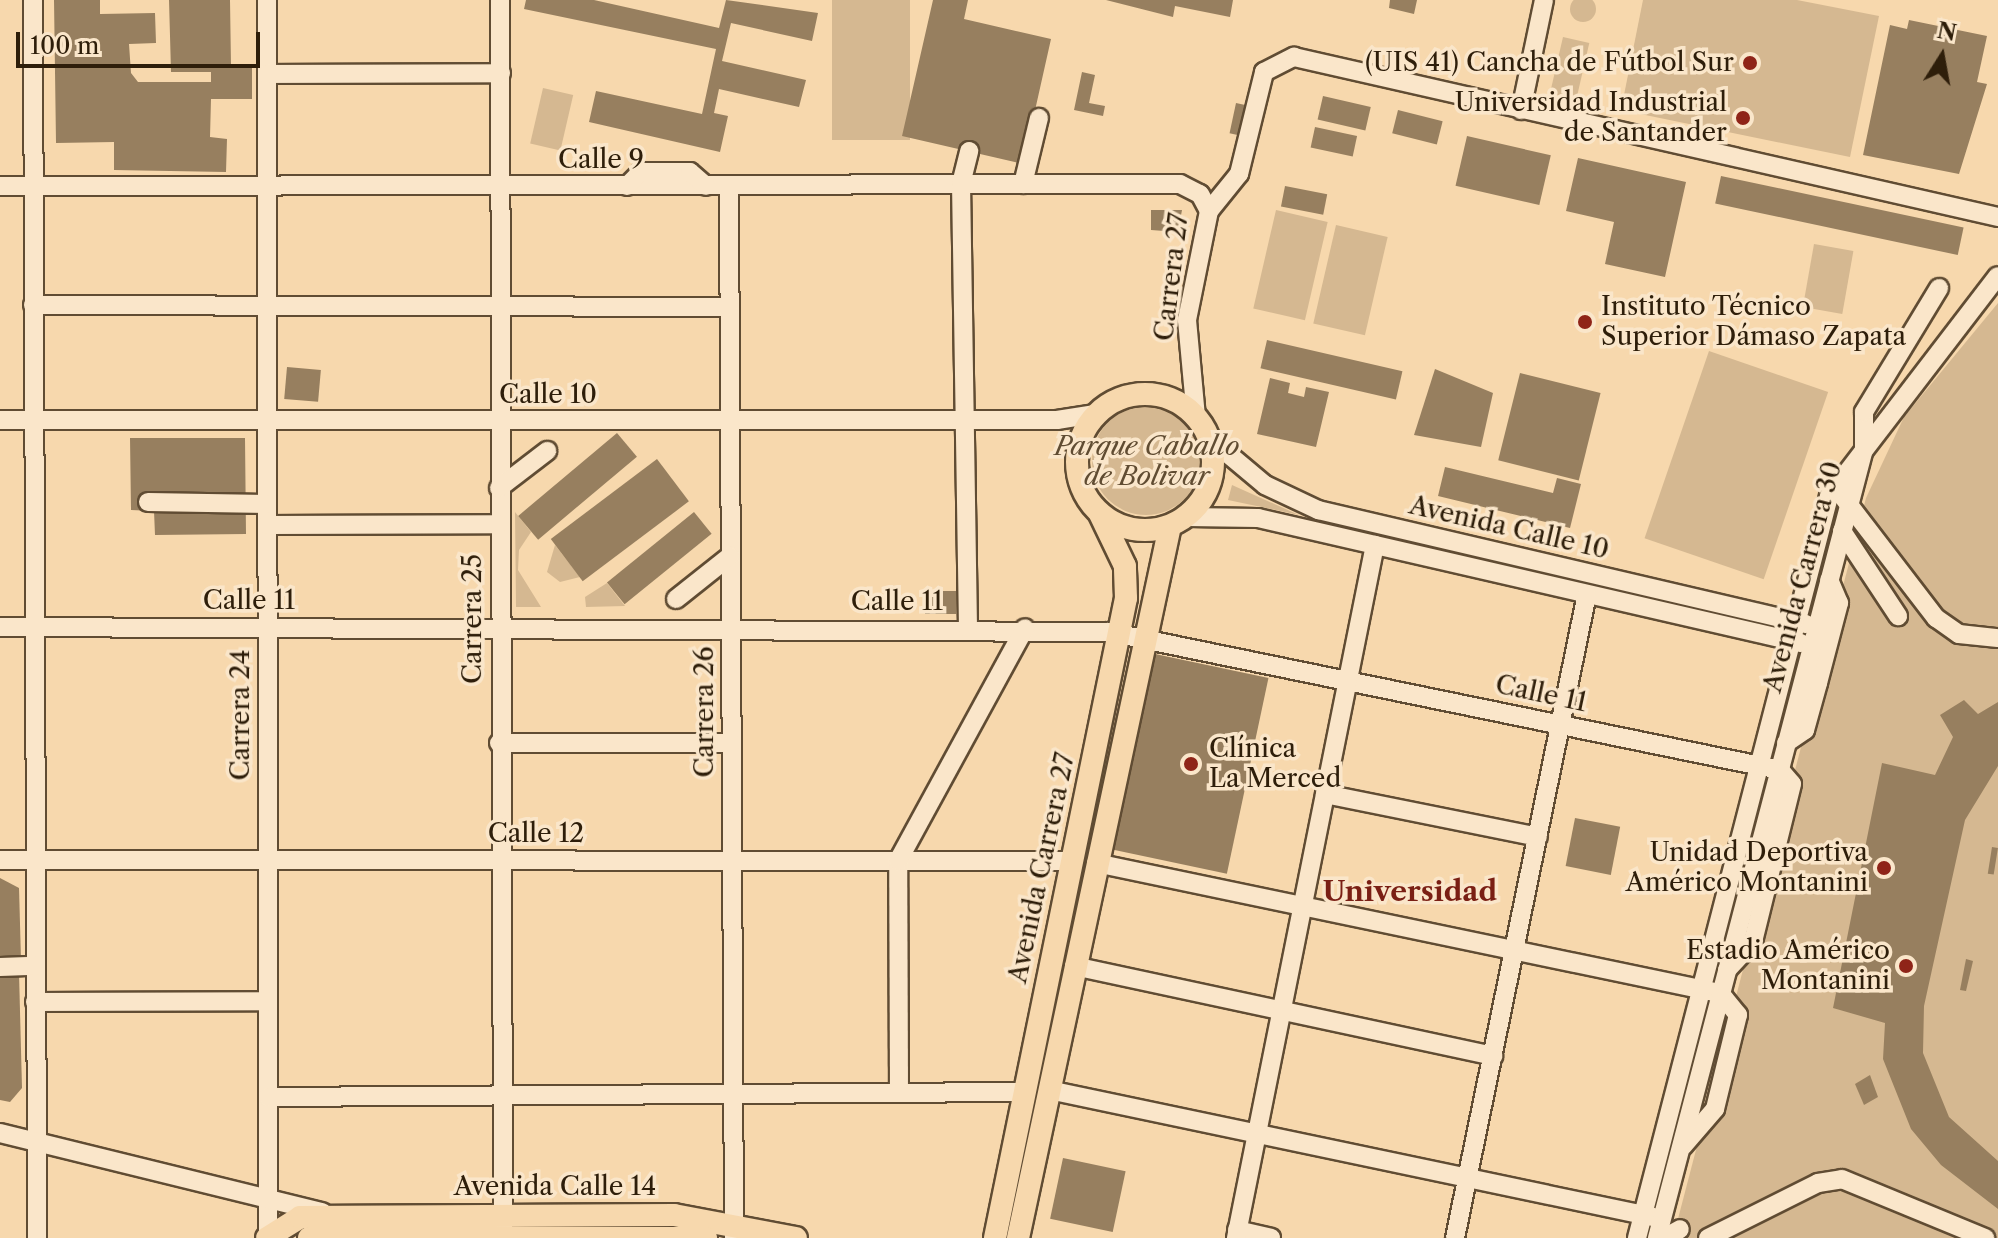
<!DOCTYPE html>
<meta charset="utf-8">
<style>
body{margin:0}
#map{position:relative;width:1998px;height:1238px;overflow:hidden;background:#f7d8ad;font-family:"Libre Caslon Text",serif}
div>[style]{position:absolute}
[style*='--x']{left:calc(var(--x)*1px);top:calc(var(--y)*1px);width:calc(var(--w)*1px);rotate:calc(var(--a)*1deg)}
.green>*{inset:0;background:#d5b891;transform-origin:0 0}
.round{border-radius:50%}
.building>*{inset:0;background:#977f5f;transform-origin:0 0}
.roads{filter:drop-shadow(2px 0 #604c33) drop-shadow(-2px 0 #604c33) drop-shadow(0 2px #604c33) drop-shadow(0 -2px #604c33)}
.minor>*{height:18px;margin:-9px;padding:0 9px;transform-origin:9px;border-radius:9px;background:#fae6ca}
.major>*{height:22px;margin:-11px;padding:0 11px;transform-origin:11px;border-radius:11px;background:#f7d8ad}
.major>.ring{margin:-11px;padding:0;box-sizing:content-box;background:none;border:22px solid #f7d8ad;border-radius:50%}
.dots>*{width:22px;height:22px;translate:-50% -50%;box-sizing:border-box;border:4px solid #fae6ca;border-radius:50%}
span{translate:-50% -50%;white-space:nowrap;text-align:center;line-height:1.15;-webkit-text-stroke:7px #fae6ca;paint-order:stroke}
.poi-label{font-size:26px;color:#2e1e0a}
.right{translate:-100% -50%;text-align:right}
.left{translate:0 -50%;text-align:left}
.street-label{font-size:26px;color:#2e1e0a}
.park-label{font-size:26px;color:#604c32;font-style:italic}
.neighbourhood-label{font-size:28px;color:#7a1f14;font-weight:700}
.north{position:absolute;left:1902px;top:16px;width:80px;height:80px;-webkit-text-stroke:6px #fae6ca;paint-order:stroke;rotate:11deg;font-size:22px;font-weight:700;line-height:32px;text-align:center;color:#2e1e0a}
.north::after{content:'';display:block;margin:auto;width:28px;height:36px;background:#2e1e0a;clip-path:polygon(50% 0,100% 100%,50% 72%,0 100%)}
.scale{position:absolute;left:16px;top:32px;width:244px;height:36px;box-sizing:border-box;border:4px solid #2e1e0a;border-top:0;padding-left:10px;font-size:24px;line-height:28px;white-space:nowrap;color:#2e1e0a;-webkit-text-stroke:6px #fae6ca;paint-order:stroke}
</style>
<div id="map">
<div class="green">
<i class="round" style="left:1570px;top:-4px;width:26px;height:26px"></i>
<i style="left:832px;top:0;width:78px;height:140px"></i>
<i style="clip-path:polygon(1643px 0,1797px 0,1879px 16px,1850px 157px,1621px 110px)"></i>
<i style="left:1563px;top:37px;width:27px;height:58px;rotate:13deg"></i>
<i style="left:543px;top:88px;width:31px;height:57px;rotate:13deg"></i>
<i style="left:1276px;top:210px;width:53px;height:101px;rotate:13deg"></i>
<i style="left:1336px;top:225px;width:53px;height:101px;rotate:13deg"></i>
<i style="left:1814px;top:244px;width:40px;height:64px;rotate:10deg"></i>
<i style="clip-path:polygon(1998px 303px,1998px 1238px,1673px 1238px,1866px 498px,1904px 417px)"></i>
<i style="left:1709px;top:351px;width:126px;height:198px;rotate:19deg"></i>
<i class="round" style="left:1092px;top:407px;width:108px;height:108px"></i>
<i style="clip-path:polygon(1232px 485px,1299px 515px,1228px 500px)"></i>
<i style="clip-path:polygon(515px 512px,531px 532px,519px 550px,518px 570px,541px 607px,516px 607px)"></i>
<i style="clip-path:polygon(555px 545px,580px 577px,560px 582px,547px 572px)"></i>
<i style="clip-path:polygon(607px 583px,625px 606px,586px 607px,585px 597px)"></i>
</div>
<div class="building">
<i style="clip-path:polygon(54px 0,100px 0,100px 14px,155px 13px,156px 43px,129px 44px,131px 73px,138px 82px,211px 82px,211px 72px,171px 72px,169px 0,230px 0,231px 66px,252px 67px,252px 99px,211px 99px,210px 137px,227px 139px,226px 172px,114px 170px,114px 142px,56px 143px)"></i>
<i style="clip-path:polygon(526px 0,594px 0,719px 28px,726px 0,818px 13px,812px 41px,731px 23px,722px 61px,806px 80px,799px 107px,719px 89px,714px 113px,728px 116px,720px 152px,589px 122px,596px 91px,702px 114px,716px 49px,524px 9px)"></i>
<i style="clip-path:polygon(933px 0,968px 0,964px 19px,1051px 39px,1023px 164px,902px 136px)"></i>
<i style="clip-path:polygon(1106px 0,1233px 0,1230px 17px,1175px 6px,1173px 17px)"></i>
<i style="clip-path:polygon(1390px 0,1417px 0,1414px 14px,1389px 8px)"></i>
<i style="clip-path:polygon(1909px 20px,1987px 36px,1977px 82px,1987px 84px,1959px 174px,1863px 155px,1890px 25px,1907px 29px)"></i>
<i style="clip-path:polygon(1082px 72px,1095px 75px,1089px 103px,1105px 106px,1103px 116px,1074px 110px)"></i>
<i style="left:1323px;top:96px;width:49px;height:24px;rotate:13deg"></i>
<i style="left:1236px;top:103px;width:14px;height:31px;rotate:12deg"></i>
<i style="left:1398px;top:110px;width:46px;height:24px;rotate:14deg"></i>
<i style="left:1315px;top:127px;width:43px;height:21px;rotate:12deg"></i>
<i style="left:1467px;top:136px;width:86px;height:51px;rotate:13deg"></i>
<i style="clip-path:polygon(1578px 158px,1686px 182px,1665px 277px,1605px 264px,1614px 222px,1566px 211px)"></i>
<i style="left:1721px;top:176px;width:248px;height:28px;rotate:12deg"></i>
<i style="left:1285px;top:186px;width:43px;height:21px;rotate:11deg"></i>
<i style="clip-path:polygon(1151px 210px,1182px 210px,1178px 232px,1151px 230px)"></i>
<i style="left:1267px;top:340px;width:139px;height:29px;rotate:13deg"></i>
<i style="left:287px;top:367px;width:34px;height:32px;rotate:5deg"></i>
<i style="clip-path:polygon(1435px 369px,1493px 393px,1481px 447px,1414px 435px)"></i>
<i style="left:1520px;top:373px;width:83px;height:90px;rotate:14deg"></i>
<i style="clip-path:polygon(1270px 378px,1290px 383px,1288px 393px,1304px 397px,1306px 387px,1329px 392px,1316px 447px,1257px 434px)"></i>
<i style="left:617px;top:433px;width:31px;height:129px;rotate:50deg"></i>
<i style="clip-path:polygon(130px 438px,245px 438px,246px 534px,155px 535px,154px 511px,131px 510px)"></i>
<i style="left:657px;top:459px;width:53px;height:133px;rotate:53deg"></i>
<i style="clip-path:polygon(1445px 467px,1553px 493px,1557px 478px,1581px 484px,1570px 528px,1438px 496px)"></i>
<i style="left:694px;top:512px;width:28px;height:112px;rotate:51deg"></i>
<i style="left:925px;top:591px;width:31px;height:23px"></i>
<i style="left:1155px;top:654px;width:116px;height:200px;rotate:12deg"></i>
<i style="clip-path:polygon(1964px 700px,1978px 714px,1998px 702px,1998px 766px,1965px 820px,1924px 1006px,1923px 1053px,1949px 1117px,1998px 1161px,1998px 1209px,1941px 1165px,1911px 1129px,1883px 1059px,1885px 1023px,1833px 1008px,1882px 763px,1935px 775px,1953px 737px,1940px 715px)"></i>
<i style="left:1575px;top:818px;width:46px;height:49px;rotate:11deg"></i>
<i style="left:1992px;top:847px;width:6px;height:27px;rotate:9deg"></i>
<i style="clip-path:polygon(0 878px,19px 888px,21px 960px,0 960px)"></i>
<i style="clip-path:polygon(1966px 959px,1973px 961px,1966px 991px,1960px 990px)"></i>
<i style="clip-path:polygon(0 973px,19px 973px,22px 1088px,10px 1102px,0 1100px)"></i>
<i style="clip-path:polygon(1870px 1075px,1878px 1097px,1864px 1105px,1855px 1084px)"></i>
<i style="left:1063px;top:1158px;width:64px;height:62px;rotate:12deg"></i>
</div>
<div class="roads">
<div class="minor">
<i style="--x:33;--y:0;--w:1238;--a:89.81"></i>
<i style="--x:267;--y:0;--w:1238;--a:89.95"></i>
<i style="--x:500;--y:0;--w:1227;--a:89.86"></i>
<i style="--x:267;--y:74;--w:234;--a:-0.2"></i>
<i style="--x:1521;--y:110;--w:112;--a:-78.2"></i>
<i style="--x:1023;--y:184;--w:68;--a:-76.4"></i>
<i style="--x:729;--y:185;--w:1053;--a:89.73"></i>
<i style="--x:0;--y:186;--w:1180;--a:-0.1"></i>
<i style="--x:1180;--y:184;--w:22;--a:27"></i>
<i style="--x:1200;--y:194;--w:19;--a:62"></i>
<i style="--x:1209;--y:211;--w:111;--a:101.4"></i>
<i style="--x:1187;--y:320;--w:97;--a:84.7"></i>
<i style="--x:627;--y:186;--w:20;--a:-45"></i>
<i style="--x:641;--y:172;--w:49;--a:0"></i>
<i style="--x:690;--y:172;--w:21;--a:41"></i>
<i style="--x:1209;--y:211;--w:48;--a:-51"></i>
<i style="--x:1239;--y:174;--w:105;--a:-76.2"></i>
<i style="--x:1264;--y:72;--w:34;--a:-27"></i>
<i style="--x:1294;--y:57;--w:722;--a:12.8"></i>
<i style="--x:33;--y:305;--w:696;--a:0.16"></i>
<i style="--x:0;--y:420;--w:1057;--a:0"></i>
<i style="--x:1057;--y:420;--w:39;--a:-9"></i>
<i style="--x:1209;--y:438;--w:73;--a:40"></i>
<i style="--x:1265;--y:485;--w:59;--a:25.3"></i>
<i style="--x:1318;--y:510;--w:501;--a:13.15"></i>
<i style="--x:499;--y:488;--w:61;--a:-37.6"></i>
<i style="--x:1843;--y:497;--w:153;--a:52.5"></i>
<i style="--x:1936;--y:618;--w:28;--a:35"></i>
<i style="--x:1959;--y:634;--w:39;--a:6"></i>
<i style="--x:148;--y:502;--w:119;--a:1"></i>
<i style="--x:1188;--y:517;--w:70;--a:0.8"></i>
<i style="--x:1258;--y:518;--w:557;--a:12.96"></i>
<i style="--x:267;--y:525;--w:232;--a:-0.2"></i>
<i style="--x:1842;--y:531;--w:102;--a:56.6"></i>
<i style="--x:676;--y:599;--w:69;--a:-38.5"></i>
<i style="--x:0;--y:627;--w:1109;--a:0.26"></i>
<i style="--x:1109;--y:632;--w:685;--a:11.62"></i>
<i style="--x:1780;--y:770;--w:18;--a:49"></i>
<i style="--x:1792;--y:784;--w:163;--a:103.9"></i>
<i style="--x:1753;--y:942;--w:38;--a:133"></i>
<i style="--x:968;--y:628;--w:444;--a:-90.9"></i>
<i style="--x:961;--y:184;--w:34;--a:-76"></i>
<i style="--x:499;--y:743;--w:233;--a:0"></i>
<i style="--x:1786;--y:743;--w:23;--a:-34"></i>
<i style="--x:1805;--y:730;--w:49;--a:-74.5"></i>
<i style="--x:1818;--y:683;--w:83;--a:-75.3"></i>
<i style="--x:1839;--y:603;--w:25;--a:-113"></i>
<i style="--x:1325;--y:794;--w:217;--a:11.4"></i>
<i style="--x:0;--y:860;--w:1072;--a:0.05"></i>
<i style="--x:1096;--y:863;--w:631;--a:11.79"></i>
<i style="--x:1074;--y:966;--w:429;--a:12.1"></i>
<i style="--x:0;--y:967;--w:35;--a:-2"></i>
<i style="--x:35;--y:1002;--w:233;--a:-0.2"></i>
<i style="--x:1049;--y:1090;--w:617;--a:11.87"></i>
<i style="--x:899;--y:1093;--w:232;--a:-90.2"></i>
<i style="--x:898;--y:861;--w:265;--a:-61.4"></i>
<i style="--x:268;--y:1097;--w:756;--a:-0.38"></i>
<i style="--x:0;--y:1133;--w:332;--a:13.8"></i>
<i style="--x:1683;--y:1146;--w:49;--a:-49.1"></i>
<i style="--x:1715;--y:1109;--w:97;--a:-76.3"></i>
<i style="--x:1738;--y:1015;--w:27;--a:-129"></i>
<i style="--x:1237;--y:1230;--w:35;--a:13"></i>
<i style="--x:1236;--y:1238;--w:707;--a:-78.66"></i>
<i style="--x:1455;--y:1238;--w:657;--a:-78.42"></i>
<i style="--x:1637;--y:1238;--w:766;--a:-75.49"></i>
<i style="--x:1829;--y:496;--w:277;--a:-52.5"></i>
<i style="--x:1657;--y:1238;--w:816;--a:-75.3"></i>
<i style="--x:1864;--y:449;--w:37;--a:-90"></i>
<i style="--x:1864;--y:412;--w:145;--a:-58.8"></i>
<i style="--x:1664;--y:1238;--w:18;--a:-29"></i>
<i style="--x:1708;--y:1238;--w:123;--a:-26.6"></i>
<i style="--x:1818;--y:1183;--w:24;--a:-9"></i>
<i style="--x:1842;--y:1179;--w:155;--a:22.4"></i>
</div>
<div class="major">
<i class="ring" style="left:1077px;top:394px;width:114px;height:114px"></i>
<i style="--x:267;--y:1238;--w:39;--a:-32"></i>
<i style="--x:300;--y:1217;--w:374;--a:-0.3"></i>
<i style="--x:674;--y:1215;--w:124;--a:10.7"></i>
<i style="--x:309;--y:1238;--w:397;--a:0"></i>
<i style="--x:995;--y:1238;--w:653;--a:-78.43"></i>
<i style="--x:1126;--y:598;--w:32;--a:-92"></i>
<i style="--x:1125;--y:566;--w:58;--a:-115.7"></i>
<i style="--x:1018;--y:1238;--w:728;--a:-77.95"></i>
</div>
</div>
<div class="dots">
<i style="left:1750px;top:63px;background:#8f2418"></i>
<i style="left:1743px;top:118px;background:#8f2418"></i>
<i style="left:1585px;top:322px;background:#8f2418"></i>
<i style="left:1191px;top:764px;background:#8f2418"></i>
<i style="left:1884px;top:868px;background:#8f2418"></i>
<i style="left:1906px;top:966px;background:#8f2418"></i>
</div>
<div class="poi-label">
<span class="right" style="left:1734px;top:63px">(UIS 41) Cancha de Fútbol Sur</span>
<span class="right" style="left:1727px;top:118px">Universidad Industrial<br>de Santander</span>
<span class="left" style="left:1601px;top:322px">Instituto Técnico<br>Superior Dámaso Zapata</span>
<span class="left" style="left:1209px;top:764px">Clínica<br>La Merced</span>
<span class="right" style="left:1868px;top:868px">Unidad Deportiva<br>Américo Montanini</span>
<span class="right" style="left:1890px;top:966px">Estadio Américo<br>Montanini</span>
</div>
<div class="street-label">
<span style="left:601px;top:160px">Calle 9</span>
<span style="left:1172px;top:277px;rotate:-83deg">Carrera 27</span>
<span style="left:548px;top:395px">Calle 10</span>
<span style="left:1509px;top:528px;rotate:13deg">Avenida Calle 10</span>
<span style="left:1803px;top:577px;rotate:-75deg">Avenida Carrera 30</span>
<span style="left:249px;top:601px">Calle 11</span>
<span style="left:897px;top:602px">Calle 11</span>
<span style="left:473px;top:619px;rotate:-90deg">Carrera 25</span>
<span style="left:1541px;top:694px;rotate:12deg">Calle 11</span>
<span style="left:705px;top:712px;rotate:-90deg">Carrera 26</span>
<span style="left:241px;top:715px;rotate:-90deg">Carrera 24</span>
<span style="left:536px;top:834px">Calle 12</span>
<span style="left:1042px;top:868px;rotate:-78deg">Avenida Carrera 27</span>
<span style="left:555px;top:1187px">Avenida Calle 14</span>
</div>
<div class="park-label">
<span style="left:1147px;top:462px">Parque Caballo<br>de Bolivar</span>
</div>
<div class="neighbourhood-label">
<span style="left:1410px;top:891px">Universidad</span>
</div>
<div class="north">N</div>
<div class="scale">100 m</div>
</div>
